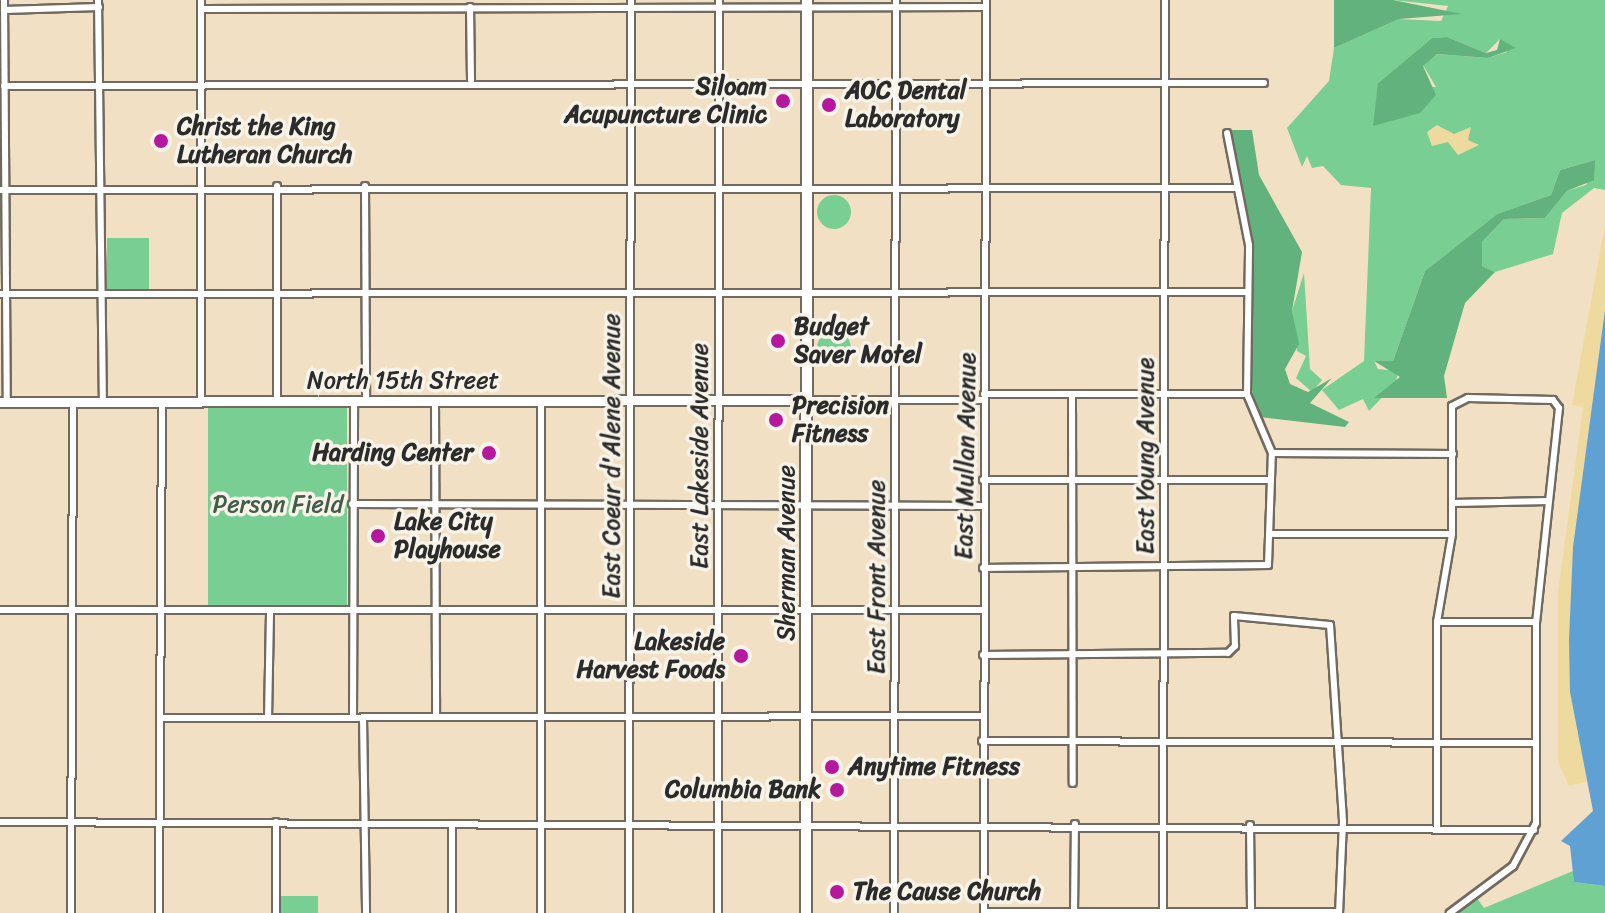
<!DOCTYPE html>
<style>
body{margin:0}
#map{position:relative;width:1605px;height:913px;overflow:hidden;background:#f1e0c3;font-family:Sriracha,sans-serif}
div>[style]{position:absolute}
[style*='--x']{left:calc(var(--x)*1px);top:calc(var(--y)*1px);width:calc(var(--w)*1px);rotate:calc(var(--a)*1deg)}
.green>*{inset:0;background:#79cf93;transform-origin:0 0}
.round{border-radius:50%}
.forest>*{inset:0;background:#62b27d}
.sand>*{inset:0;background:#eeda9e}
.water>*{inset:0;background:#5ea1d2}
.roads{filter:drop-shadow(2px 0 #706a60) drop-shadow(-2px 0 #706a60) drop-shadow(0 2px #706a60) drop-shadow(0 -2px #706a60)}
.minor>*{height:6px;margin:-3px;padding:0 3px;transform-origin:3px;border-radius:3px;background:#fff}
.secondary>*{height:9px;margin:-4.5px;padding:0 4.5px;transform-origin:4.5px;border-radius:4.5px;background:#fff}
.primary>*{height:10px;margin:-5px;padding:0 5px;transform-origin:5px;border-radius:5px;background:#fff}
.dots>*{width:22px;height:22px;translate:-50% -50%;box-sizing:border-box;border:4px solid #f7f3e8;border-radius:50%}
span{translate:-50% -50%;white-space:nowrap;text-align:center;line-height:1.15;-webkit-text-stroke:7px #f7f3e8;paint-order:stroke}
.poi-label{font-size:24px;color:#2b2b2b;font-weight:700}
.right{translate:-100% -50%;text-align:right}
.left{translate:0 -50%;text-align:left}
.street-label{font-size:24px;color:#2b2b2b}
.park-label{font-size:24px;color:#425c4a}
</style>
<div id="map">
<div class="green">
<i style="clip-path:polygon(evenodd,1393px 0,1605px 0,1605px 190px,1594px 188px,1562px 213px,1553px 254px,1495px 272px,1482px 266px,1482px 242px,1504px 219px,1545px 218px,1567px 191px,1586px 185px,1595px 160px,1560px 170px,1551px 195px,1497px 214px,1425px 271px,1393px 361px,1374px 361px,1378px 369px,1398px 371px,1396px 383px,1369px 411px,1363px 399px,1339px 410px,1322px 390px,1364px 361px,1371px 188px,1341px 185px,1323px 166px,1312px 168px,1307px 156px,1302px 167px,1287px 128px,1329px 81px,1334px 48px,1399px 19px,1441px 21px,1448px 6px,1393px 0,1447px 37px,1486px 53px,1500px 39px,1507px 52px,1488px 58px,1437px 54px,1423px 65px,1436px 87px,1378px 83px,1432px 38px,1447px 37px)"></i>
<i class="round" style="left:817px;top:195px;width:34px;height:34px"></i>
<i style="left:107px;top:238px;width:42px;height:51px"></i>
<i style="clip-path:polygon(1304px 273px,1310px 369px,1322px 380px,1312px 392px,1296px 378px,1306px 356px,1297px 351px,1292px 311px)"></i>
<i class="round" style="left:817px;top:331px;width:34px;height:34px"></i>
<i style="left:208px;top:406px;width:139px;height:201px"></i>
<i style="clip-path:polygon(1573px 871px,1574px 882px,1605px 886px,1605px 913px,1450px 913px,1477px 898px,1484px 908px)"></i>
<i style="left:281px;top:896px;width:37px;height:17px"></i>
</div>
<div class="forest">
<i style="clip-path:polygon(1334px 0,1393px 0,1462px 14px,1399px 19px,1334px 48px)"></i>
<i style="clip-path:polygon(1447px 37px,1486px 53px,1497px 50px,1500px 39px,1516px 48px,1488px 58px,1437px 54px,1423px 66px,1436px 95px,1420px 113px,1373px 126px,1378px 83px,1432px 38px)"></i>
<i style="clip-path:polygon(1231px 130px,1252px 130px,1259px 175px,1302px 252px,1292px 311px,1299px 344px,1285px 369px,1290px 384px,1308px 392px,1332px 378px,1310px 403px,1349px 422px,1345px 427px,1260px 417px,1251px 387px,1254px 245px)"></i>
<i style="clip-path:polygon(1595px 160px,1594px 180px,1567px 191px,1545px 218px,1504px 219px,1482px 242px,1482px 266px,1495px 272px,1465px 303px,1444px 376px,1447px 398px,1374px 398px,1400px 377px,1374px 361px,1393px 361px,1425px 271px,1497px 214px,1551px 195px,1560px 170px)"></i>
</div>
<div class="sand">
<i style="clip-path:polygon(1437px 125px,1454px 134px,1471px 127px,1468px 140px,1479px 145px,1458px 155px,1448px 142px,1432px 146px,1427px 132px)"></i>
<i style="clip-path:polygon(1605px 225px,1605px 310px,1570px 606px,1570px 692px,1588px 781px,1569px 786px,1558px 762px,1558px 593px,1583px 407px,1572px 405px)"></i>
</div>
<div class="water">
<i style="clip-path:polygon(1605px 310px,1605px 886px,1574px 882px,1570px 846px,1561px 841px,1593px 811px,1570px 692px,1569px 640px,1573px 547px)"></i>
</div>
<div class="roads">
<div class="minor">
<i style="--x:4;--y:0;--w:402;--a:89.6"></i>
<i style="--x:98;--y:0;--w:402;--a:89.3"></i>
<i style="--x:470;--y:7;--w:73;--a:89.2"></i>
<i style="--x:201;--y:9;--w:785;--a:-0.15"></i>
<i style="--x:4;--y:10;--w:95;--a:-1.8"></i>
<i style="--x:4;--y:86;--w:1260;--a:-0.14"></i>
<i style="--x:365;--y:186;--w:215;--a:89.7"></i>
<i style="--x:0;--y:190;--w:1237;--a:-0.09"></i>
<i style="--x:0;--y:294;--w:1248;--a:-0.09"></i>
<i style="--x:984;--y:394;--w:263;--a:0"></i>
<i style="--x:1072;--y:394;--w:389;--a:89.9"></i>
<i style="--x:435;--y:400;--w:317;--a:89.8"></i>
<i style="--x:806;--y:400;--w:178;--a:0"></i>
<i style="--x:201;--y:401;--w:401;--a:-90"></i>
<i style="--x:277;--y:401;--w:215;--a:-90"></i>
<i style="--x:1272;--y:453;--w:181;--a:0.3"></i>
<i style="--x:983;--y:480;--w:288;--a:0"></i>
<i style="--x:1453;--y:503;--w:96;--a:-1.2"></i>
<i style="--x:352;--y:504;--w:631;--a:0.18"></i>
<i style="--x:1271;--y:534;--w:181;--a:0"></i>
<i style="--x:983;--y:568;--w:285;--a:-0.6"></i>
<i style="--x:1268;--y:565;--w:112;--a:-88"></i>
<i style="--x:1272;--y:453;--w:64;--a:-113"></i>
<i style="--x:1247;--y:394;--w:149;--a:-89.2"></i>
<i style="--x:1249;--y:245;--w:114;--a:-101.1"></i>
<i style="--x:0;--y:610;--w:983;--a:0"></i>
<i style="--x:1437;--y:622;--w:99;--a:0"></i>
<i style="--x:983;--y:655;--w:245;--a:-0.5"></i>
<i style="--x:1228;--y:653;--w:10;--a:-45"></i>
<i style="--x:1235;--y:646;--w:30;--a:-92"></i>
<i style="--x:1234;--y:616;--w:96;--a:5.4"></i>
<i style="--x:1330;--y:625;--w:197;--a:86.2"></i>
<i style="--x:1343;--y:822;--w:91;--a:92.5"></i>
<i style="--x:160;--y:718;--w:822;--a:-0.14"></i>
<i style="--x:268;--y:718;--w:108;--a:-88.9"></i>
<i style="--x:353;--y:718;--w:317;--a:-89.8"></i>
<i style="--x:363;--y:718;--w:195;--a:89.1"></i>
<i style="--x:982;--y:741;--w:553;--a:0.21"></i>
<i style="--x:0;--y:822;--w:1534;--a:0.3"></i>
<i style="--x:276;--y:822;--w:91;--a:90"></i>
<i style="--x:452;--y:824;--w:89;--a:90"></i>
<i style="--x:1250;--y:825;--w:88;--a:89.3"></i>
<i style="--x:1437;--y:830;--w:208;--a:-90"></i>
<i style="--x:1437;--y:622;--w:89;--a:-80.3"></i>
<i style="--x:1452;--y:534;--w:128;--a:-90"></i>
<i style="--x:1452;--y:406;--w:18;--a:-27"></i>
<i style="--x:1468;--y:398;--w:85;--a:1.3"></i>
<i style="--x:1553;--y:400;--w:10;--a:53"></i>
<i style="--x:1559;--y:408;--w:215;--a:96.1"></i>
<i style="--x:1536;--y:622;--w:201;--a:90"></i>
<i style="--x:1536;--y:823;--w:49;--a:118.1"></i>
<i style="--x:1513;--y:866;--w:79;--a:143.3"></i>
<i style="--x:984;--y:912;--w:355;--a:0"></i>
<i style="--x:71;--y:913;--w:511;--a:-89.78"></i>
<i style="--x:159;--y:913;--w:512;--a:-89.66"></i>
<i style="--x:541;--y:913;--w:512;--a:-90"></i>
<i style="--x:629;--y:913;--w:913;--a:-89.87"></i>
<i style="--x:718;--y:913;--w:913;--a:-89.94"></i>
<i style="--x:894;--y:913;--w:913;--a:-89.87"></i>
<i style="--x:984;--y:913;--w:913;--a:-89.87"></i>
<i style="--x:1074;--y:913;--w:89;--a:-89.4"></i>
<i style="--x:1163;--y:913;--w:913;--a:-89.87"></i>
</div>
<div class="secondary">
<i style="--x:0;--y:402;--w:806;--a:-0.14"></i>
</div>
<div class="primary">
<i style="--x:806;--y:913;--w:913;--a:-89.94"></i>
</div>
</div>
<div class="dots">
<i style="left:783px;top:101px;background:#b5179e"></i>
<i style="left:829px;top:105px;background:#b5179e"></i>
<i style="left:161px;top:141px;background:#b5179e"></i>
<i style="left:778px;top:341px;background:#b5179e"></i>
<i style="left:776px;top:420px;background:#b5179e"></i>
<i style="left:489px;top:453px;background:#b5179e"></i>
<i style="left:378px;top:536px;background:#b5179e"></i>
<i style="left:741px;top:656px;background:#b5179e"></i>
<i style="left:832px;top:767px;background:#b5179e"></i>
<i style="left:837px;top:790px;background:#b5179e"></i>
<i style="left:837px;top:892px;background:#b5179e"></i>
</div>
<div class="poi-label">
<span class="right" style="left:767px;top:101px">Siloam<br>Acupuncture Clinic</span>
<span class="left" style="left:845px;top:105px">AOC Dental<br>Laboratory</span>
<span class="left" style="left:177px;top:141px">Christ the King<br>Lutheran Church</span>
<span class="left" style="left:794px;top:341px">Budget<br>Saver Motel</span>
<span class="left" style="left:792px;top:420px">Precision<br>Fitness</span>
<span class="right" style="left:473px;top:453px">Harding Center</span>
<span class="left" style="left:394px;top:536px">Lake City<br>Playhouse</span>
<span class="right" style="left:725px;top:656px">Lakeside<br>Harvest Foods</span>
<span class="left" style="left:848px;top:767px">Anytime Fitness</span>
<span class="right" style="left:821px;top:790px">Columbia Bank</span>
<span class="left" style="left:853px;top:892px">The Cause Church</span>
</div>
<div class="street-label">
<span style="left:403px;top:381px">North 15th Street</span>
<span style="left:612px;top:456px;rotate:-90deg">East Coeur d'Alene Avenue</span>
<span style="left:700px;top:456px;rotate:-90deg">East Lakeside Avenue</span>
<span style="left:966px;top:456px;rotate:-89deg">East Mullan Avenue</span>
<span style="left:1146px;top:456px;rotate:-90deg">East Young Avenue</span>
<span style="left:787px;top:553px;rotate:-90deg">Sherman Avenue</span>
<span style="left:877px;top:577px;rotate:-90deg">East Front Avenue</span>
</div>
<div class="park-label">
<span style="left:278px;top:505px">Person Field</span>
</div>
</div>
